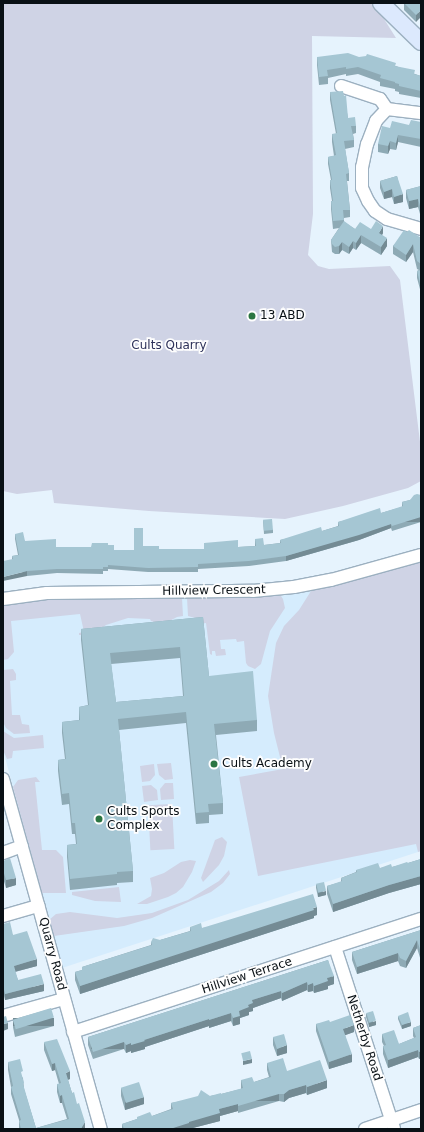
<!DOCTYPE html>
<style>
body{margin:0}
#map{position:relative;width:424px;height:1132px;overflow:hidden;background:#e6f3fd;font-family:"DejaVu Sans",sans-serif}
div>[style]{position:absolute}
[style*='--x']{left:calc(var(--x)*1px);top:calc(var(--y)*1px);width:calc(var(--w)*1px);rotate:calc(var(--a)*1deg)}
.built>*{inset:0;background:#d5ecfd}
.green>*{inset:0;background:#cfd3e5;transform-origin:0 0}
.roads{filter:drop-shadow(1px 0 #9cb0c0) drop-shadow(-1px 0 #9cb0c0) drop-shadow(0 1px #9cb0c0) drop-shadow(0 -1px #9cb0c0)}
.street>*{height:12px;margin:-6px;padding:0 6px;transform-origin:6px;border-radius:6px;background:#fff}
.secondary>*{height:16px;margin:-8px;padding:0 8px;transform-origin:8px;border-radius:8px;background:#dce9fd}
.wall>*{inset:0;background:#8eaab5}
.shaded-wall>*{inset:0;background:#748b94;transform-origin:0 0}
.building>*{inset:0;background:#a5c6d3;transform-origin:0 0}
.dots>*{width:11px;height:11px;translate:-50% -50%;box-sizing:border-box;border:2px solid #fefefe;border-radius:50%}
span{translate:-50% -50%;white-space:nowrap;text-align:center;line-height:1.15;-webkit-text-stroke:3.5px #fefefe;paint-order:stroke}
.poi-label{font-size:12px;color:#091015}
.left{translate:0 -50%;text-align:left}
.park-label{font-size:12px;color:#2d3159}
.street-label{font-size:12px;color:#091015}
.frame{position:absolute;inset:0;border:4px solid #091015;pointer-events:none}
</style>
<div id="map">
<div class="built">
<i style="clip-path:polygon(421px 561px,421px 851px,62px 968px,3px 750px,3px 605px,81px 598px,281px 596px,311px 591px)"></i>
</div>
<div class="green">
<i style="clip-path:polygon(3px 3px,374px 3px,396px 38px,312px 36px,313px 214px,308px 255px,318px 266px,329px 269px,390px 266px,400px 280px,421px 450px,421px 481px,408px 488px,343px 506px,285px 519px,149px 511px,54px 503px,52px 490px,17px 494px,3px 491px)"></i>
<i style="clip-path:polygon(421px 561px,421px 851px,418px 852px,416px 844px,258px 876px,239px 777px,283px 769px,274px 733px,268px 696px,276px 643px,284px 626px,299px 610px,311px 591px)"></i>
<i style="clip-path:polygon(281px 596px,283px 599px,285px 608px,270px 631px,261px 664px,255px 669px,248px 666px,246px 663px,244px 641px,237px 642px,236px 639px,220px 640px,221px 649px,225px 649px,226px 655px,216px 656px,215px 651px,212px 651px,212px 655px,210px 654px,206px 623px,200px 624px,195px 618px,188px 616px,187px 598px)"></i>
<i style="clip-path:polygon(81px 598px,182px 598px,183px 616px,177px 617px,162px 625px,151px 621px,150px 619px,128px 618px,106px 625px,92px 635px,79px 635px,79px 633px,84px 632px,80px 614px,11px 621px,14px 652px,8px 659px,3px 660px,3px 605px,35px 599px)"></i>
<i style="clip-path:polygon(13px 669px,16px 674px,16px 680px,10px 681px,12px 715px,20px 715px,22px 724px,29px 725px,30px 733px,14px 734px,6px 728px,3px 722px,3px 670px)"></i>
<i style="clip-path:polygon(3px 731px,14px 738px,43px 735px,44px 748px,13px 751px,12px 758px,7px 759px,3px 750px)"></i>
<i style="clip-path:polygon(171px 763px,173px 779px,165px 780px,159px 775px,157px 764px)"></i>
<i style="clip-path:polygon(154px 764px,155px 775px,150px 781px,142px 782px,140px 766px)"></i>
<i style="clip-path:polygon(36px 777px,40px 782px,35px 782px,42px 850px,56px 850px,63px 857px,66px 893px,42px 893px,13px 787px,18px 780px)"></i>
<i style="clip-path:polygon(165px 783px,173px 783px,174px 799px,161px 800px,160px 789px)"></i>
<i style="clip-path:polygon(151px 785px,157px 790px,158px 800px,144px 802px,142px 786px)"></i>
<i style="left:172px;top:804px;width:45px;height:24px;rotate:87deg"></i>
<i style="clip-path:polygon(222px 837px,227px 842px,224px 856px,219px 865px,203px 882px,201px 878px,215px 840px)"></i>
<i style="clip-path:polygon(190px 860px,196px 861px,192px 872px,183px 887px,176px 893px,168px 897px,147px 904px,137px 904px,151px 896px,152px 889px,150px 878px,164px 873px,181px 862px)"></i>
<i style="clip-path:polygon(229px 870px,230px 874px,223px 883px,211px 892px,152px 918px,124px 926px,54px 936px,49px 920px,56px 914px,70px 912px,117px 918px,152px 913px,188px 900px,219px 881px)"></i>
<i style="clip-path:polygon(119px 887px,121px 902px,95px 901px,72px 895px,72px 892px)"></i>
</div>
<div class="roads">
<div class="street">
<i style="--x:341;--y:86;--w:41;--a:18.4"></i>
<i style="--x:380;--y:99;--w:12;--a:55"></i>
<i style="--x:387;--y:109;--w:34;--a:7"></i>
<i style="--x:387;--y:109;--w:16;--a:133"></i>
<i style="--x:376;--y:121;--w:25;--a:111"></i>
<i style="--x:367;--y:144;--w:24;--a:102"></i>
<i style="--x:362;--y:167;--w:21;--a:90"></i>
<i style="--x:362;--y:188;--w:14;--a:65"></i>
<i style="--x:368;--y:201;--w:12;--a:55"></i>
<i style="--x:375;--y:211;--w:14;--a:34"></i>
<i style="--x:387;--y:219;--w:35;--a:16"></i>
<i style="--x:3;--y:599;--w:44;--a:-7.8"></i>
<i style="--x:47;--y:593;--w:206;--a:-0.6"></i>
<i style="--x:253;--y:591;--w:41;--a:-5.6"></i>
<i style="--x:294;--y:587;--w:38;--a:-11"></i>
<i style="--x:331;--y:580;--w:93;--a:-15.5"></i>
<i style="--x:3;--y:779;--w:363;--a:74.4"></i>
<i style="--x:3;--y:853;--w:20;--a:-20"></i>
<i style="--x:3;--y:916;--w:37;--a:-16"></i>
<i style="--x:335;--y:947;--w:191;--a:72"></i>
<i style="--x:3;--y:1016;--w:63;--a:-15.6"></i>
<i style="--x:73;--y:1032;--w:366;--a:-18"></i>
<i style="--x:365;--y:1129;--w:59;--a:-18.7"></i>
</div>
<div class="secondary">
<i style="--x:381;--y:3;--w:56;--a:44.3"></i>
</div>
</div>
<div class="wall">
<i style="clip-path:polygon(404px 3px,420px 3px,420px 4px,416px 22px,404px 10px)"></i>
<i style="clip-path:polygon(317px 57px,359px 57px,396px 66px,415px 74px,421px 76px,421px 98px,399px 94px,399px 92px,395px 91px,395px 89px,380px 86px,380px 82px,358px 74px,346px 76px,346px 74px,328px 78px,328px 84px,319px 85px,317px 65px)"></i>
<i style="clip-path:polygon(330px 92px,344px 96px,348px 118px,356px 126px,356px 133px,353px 134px,354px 140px,354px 147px,345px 149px,349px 173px,349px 181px,347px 181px,350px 210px,350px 217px,344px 218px,344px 222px,355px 229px,371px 229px,383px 233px,382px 235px,387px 246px,381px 255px,361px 243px,356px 250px,353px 248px,349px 254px,342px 250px,339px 254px,335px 254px,332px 252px,331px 240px,339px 228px,333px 229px,331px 209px,331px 201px,332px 201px,330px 188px,330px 180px,331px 180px,328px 164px,328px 157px,334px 156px,332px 142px,332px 134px,336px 134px,330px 100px)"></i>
<i style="clip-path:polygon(421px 122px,421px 147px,398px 142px,396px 150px,390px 149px,388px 154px,378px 152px,378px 144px,390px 128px,409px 125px)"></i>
<i style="clip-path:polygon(397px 176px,403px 202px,394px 204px,392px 197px,384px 199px,380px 188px,380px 181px)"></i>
<i style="clip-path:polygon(421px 186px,421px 213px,420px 214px,418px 207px,409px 209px,406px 198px,406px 190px)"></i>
<i style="clip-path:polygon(407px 232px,421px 238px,421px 303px,421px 293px,417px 278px,417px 271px,419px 270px,417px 269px,413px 252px,406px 262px,393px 254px,393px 246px)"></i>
<i style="clip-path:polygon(421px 495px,421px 522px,392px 531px,391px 528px,359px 540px,286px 561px,249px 566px,198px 569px,198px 572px,148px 572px,108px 569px,108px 571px,103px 571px,103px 574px,57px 573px,27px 576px,12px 559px,12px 556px,18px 555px,15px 539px,15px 534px,25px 541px,56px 547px,91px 547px,108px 545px,114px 550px,134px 550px,143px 546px,159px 549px,204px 549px,255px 546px,255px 539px,264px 545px,280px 543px,280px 540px,322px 531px,338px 526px,338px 522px,381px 513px,402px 507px,402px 502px,410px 500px)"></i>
<i style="clip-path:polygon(263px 520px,273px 530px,273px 533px,264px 534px)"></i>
<i style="clip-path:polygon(evenodd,203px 617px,209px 676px,257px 720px,257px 731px,216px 735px,223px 803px,223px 814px,209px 815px,209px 823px,196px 824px,186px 723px,119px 730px,133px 871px,133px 882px,117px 883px,117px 885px,70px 890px,67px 857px,67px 845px,76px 844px,75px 834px,72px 834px,69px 804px,62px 805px,58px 771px,58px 760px,65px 759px,62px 733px,62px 722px,79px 720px,79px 707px,88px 705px,81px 640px,81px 629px,203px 617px,180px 658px,183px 696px,116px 702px,111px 664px,180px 658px)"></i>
<i style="clip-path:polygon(421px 859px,421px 884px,389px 893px,333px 912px,327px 894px,327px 886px,341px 882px,341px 878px,356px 872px,356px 870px,392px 867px,408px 863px)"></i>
<i style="clip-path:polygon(3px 861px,16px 885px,6px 888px,3px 878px)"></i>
<i style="clip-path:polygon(316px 884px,326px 895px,318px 897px,316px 888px)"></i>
<i style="clip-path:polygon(317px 915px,314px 916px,314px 918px,80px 994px,75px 980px,75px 972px,82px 970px,82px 967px,151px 945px,151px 942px,160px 940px,190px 931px,190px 927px,202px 928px)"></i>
<i style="clip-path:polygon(3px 924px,13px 935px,37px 966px,15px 972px,18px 980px,44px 991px,5px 1000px,3px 992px)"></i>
<i style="clip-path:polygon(421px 930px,421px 961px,417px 948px,406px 968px,400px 966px,398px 961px,357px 974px,352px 960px,352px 952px)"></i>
<i style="clip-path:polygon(328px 960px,334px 984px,328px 986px,328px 989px,314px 993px,313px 991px,308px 992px,307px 990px,282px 1001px,281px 998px,253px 1008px,253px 1011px,249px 1012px,249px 1015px,240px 1018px,240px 1024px,233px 1026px,231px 1021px,209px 1028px,209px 1026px,145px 1047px,145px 1049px,131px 1053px,131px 1051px,126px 1053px,124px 1049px,93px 1059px,88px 1045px,88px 1037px)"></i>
<i style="clip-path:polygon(366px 1013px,376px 1025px,369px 1027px,366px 1017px)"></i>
<i style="clip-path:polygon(398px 1016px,411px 1026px,402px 1029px,398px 1019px)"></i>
<i style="clip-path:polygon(13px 1019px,54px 1026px,15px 1037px,13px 1027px)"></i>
<i style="clip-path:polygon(330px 1022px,354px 1032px,345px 1035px,352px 1062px,329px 1069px,316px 1031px,316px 1024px)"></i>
<i style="clip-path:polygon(421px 1025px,421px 1058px,419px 1059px,418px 1057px,388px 1068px,383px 1054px,383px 1046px,384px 1046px,382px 1042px,382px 1034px,399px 1044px,414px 1038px,413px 1036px,413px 1028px)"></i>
<i style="clip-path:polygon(273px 1037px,287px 1053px,277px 1056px,273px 1045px)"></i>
<i style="clip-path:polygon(44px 1042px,70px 1079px,68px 1080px,72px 1093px,85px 1129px,19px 1129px,19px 1120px,11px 1094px,11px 1087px,8px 1070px,8px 1062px,23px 1078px,24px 1089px,36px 1128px,67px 1119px,62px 1103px,60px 1103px,57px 1092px,57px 1084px,59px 1084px,55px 1070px,52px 1071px,44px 1050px)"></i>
<i style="clip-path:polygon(267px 1063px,287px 1071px,327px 1088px,307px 1095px,306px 1093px,289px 1098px,284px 1102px,279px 1101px,238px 1113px,238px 1111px,220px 1116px,220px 1121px,189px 1129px,122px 1129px,122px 1124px,137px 1119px,137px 1117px,152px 1116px,171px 1109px,171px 1103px,210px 1096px,221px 1094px,241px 1089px,241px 1080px,254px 1082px,269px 1077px,267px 1070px)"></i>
<i style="clip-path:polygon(121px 1088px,144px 1104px,125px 1110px,121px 1096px)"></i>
</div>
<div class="shaded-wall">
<i style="clip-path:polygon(421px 10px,421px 17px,416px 22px,416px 15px)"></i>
<i style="clip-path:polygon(398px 135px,398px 142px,396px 150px,396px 143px)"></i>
<i style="clip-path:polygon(390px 141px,390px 149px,388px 154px,388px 146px)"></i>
<i style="clip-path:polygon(392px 189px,392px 197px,384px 199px,384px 192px)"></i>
<i style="clip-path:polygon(403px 194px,403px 202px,394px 204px,394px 197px)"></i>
<i style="clip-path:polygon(418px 199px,418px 207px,409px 209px,409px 201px)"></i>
<i style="left:420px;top:206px;width:1px;height:8px"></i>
<i style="clip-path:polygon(383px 226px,383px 233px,379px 241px,379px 233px)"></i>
<i style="clip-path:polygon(361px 235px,361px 243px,356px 250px,356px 243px)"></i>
<i style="clip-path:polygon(387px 238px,387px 246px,381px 255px,381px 247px)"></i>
<i style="clip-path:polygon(353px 241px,353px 248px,349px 254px,349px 247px)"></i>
<i style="clip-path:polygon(342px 242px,342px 250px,339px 254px,339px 246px)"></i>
<i style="clip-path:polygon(413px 244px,413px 252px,406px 262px,406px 255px)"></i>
<i style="left:421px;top:517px;width:5px;height:30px;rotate:90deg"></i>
<i style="clip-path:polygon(391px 524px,391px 528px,359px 540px,286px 561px,286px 556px)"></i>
<i style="clip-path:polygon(27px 571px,27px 576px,3px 581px,3px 577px)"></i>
<i style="clip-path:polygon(421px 876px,421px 884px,389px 893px,333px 912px,333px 904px,389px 885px)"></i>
<i style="clip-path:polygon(16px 878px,16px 885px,6px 888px,6px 880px)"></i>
<i style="clip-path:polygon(326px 891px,326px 895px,318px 897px,318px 893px)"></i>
<i style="clip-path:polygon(317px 907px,317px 915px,314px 916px,314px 918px,80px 994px,80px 986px)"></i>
<i style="clip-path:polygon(417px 940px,417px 948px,406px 968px,406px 961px)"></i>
<i style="clip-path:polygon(398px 953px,398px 961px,357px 974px,357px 967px)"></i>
<i style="clip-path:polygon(37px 959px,37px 966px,14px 972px,14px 966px)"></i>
<i style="clip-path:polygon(334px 976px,334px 984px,328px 986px,328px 989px,314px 993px,314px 986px,327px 978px)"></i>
<i style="clip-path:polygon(307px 982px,307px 990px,282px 1001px,282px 993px)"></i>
<i style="clip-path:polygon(313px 983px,313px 991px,308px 992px,308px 985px)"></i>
<i style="clip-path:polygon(44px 984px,44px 991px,5px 1000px,5px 994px)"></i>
<i style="clip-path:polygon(281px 991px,281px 998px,253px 1008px,253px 1011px,249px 1012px,249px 1015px,240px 1018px,240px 1024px,233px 1026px,233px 1018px,239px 1011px,248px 1005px,252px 1000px)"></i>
<i style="clip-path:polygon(231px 1013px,231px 1021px,209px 1028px,209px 1020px)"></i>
<i style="left:54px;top:1018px;width:8px;height:41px;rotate:90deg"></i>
<i style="clip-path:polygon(209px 1019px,209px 1026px,145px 1047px,145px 1049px,131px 1053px,131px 1045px,144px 1040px)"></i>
<i style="clip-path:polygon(376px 1021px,376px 1025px,369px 1027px,369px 1023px)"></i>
<i style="clip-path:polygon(411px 1022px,411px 1026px,402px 1029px,402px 1025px)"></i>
<i style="clip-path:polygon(8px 1023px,8px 1029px,3px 1031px,3px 1024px)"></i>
<i style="clip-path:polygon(354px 1025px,354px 1032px,343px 1036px,343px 1029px)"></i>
<i style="left:124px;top:1042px;width:7px;height:33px;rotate:90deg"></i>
<i style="clip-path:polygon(131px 1043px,131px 1051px,126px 1053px,126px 1045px)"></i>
<i style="clip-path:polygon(287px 1045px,287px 1053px,277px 1056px,277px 1049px)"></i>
<i style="clip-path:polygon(418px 1050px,418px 1057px,388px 1068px,388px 1060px)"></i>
<i style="clip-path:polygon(421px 1051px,421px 1058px,419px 1059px,419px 1052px)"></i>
<i style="clip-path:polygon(352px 1054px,352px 1062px,329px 1069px,329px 1062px)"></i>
<i style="clip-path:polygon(252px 1059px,252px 1063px,243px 1065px,243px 1061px)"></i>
<i style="clip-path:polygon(55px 1063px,55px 1070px,52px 1071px,52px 1064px)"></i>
<i style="clip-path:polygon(70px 1071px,70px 1079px,66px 1080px,66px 1073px)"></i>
<i style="clip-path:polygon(327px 1080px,327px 1088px,307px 1095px,307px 1087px)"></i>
<i style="clip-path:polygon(306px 1085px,306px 1093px,289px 1098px,284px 1102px,284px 1094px,289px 1090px)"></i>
<i style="left:279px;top:1094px;width:7px;height:43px;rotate:90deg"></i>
<i style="left:62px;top:1095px;width:8px;height:2px;rotate:90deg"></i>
<i style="clip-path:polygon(144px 1097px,144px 1104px,125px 1110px,125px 1102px)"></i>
<i style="clip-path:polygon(238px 1104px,238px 1111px,220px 1116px,220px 1121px,189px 1129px,170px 1129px,219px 1109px)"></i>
<i style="clip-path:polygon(85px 1122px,85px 1129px,80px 1129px)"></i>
</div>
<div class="building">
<i style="clip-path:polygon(404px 3px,419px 3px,421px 5px,421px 10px,416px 15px)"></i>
<i style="clip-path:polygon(348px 53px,359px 57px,366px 56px,367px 54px,396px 63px,395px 66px,415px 70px,414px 74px,421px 76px,421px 91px,399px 86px,399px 84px,395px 83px,395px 82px,380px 78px,381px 75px,358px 67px,346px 69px,346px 67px,327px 70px,328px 76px,319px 77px,317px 57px)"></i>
<i style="clip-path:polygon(343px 91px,344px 96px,346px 95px,348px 118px,355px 117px,356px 126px,351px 126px,354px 140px,344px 141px,349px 173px,346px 174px,350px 210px,343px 210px,344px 220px,333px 221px,331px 201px,333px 201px,330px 180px,332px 180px,328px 157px,336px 155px,332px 134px,337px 133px,330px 92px)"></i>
<i style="clip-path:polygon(411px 120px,421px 122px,421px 139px,398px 135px,396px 143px,390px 141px,388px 146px,378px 144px,382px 126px,390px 128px,392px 121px,409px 125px)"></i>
<i style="clip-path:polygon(397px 176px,403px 194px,394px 197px,392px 189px,384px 192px,380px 181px)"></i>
<i style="clip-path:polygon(421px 186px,421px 206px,420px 206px,418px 199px,409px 201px,406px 190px)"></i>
<i style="clip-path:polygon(344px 221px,355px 229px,360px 222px,371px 229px,376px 221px,383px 226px,379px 233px,387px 238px,381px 247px,361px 235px,356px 243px,353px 241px,349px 247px,342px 242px,339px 246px,335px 247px,332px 244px,331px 240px)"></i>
<i style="clip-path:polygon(404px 230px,407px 232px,409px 230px,421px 238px,421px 264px,417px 261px,413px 244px,406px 255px,393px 246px)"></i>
<i style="clip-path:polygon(421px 270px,421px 287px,417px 271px)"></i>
<i style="clip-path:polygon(417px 494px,421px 495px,421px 517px,392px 526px,391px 524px,359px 535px,286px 556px,249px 561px,198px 564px,198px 567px,148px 568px,108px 565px,108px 567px,103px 567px,103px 569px,57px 569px,27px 571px,3px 577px,3px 561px,13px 559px,12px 556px,19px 555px,15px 534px,23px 532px,25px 541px,56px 539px,56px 547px,91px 547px,92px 543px,108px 543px,108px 545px,114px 545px,114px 550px,134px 550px,134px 528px,143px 528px,143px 546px,159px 546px,159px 549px,204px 549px,204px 543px,238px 540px,238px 547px,256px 546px,255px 539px,263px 538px,264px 545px,281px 543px,280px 540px,321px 527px,322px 531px,339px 526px,338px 522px,380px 508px,381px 513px,403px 506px,402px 502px,410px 500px,414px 495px)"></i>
<i style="left:272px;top:519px;width:11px;height:9px;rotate:85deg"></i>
<i style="clip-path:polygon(evenodd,203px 617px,209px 676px,253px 671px,257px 720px,214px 724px,223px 803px,208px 804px,209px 812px,196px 813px,186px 712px,118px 719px,133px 871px,117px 872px,117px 874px,70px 879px,67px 845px,77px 844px,75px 823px,72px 823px,69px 793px,62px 794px,58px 760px,66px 759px,62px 722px,80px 720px,79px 707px,89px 705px,81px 629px,203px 617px,180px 647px,184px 696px,116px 702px,110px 653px,180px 647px)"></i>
<i style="clip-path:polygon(10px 858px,16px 878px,6px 880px,3px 870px,3px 861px)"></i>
<i style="clip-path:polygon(421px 859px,421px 876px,389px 885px,333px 904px,327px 886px,342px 881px,341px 878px,357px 872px,356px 870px,378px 863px,380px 868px,391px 864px,392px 867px,407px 862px,408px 863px)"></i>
<i style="left:324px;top:882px;width:9px;height:8px;rotate:77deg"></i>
<i style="clip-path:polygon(313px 894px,317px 907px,313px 908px,314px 910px,80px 986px,75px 972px,82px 970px,82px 967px,152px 945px,151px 942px,153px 938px,160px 940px,191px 931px,190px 927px,201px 923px,202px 928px)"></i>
<i style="clip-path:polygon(10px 922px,13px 935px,27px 931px,37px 959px,14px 966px,18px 980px,41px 974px,44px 984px,5px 994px,3px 985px,3px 924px)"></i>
<i style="clip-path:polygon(421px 930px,421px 953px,417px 940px,406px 961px,400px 958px,398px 953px,357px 967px,352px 952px)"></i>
<i style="clip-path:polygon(328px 960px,334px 976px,327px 978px,328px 981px,314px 986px,313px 983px,308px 985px,307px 982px,282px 993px,281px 991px,252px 1000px,253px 1003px,248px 1005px,249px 1007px,239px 1011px,240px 1016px,233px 1018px,231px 1013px,209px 1020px,209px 1019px,144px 1040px,145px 1041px,131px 1045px,131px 1043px,126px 1045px,124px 1042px,93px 1052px,88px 1037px)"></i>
<i style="left:51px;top:1008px;width:10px;height:40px;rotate:73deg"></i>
<i style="left:373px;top:1011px;width:10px;height:7px;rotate:73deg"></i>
<i style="clip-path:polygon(408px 1012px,411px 1022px,402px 1025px,398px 1016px)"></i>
<i style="clip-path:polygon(350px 1015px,354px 1025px,343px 1029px,352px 1054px,329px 1062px,316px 1024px,329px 1020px,330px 1022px)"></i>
<i style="clip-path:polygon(6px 1016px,8px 1023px,3px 1024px,3px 1017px)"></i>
<i style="clip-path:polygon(421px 1025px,421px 1051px,419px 1052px,418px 1050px,388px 1060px,383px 1046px,386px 1045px,382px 1034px,394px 1030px,399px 1044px,416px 1037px,413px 1028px)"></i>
<i style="clip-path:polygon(284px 1034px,287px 1045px,277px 1049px,273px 1037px)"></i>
<i style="clip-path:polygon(57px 1039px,70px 1071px,66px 1073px,72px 1093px,74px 1092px,77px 1104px,79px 1103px,85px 1122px,81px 1129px,21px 1129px,19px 1121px,21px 1120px,11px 1087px,13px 1086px,8px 1062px,20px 1059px,23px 1071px,21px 1072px,24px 1083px,23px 1084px,36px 1128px,69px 1119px,62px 1095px,60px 1096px,57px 1084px,61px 1083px,55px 1063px,52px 1064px,44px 1042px)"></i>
<i style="left:250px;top:1051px;width:8px;height:9px;rotate:76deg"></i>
<i style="clip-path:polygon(283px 1058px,287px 1071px,320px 1060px,327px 1080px,307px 1087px,306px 1085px,289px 1090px,284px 1094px,279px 1094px,238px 1106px,238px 1104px,219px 1109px,220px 1113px,189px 1122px,189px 1123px,170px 1129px,124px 1129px,122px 1124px,137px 1119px,137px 1117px,150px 1112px,152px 1116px,173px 1109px,171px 1103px,198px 1096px,201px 1090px,210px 1096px,221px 1093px,221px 1094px,243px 1088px,241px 1080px,252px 1077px,254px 1082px,271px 1077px,267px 1063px)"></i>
<i style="left:139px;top:1082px;width:16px;height:19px;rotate:72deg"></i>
</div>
<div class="dots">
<i style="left:252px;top:316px;background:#2b7542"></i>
<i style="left:214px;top:764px;background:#2b7542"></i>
<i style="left:99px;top:819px;background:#2b7542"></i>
</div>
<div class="poi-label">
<span class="left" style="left:260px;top:316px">13 ABD</span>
<span class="left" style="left:222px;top:764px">Cults Academy</span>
<span class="left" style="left:107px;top:819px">Cults Sports<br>Complex</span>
</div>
<div class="park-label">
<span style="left:169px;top:346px">Cults Quarry</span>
</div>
<div class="street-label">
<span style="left:214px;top:591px;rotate:-1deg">Hillview Crescent</span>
<span style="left:52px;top:954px;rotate:75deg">Quarry Road</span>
<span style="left:247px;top:976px;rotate:-18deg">Hillview Terrace</span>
<span style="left:364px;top:1038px;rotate:72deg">Netherby Road</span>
</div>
<div class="frame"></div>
</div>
